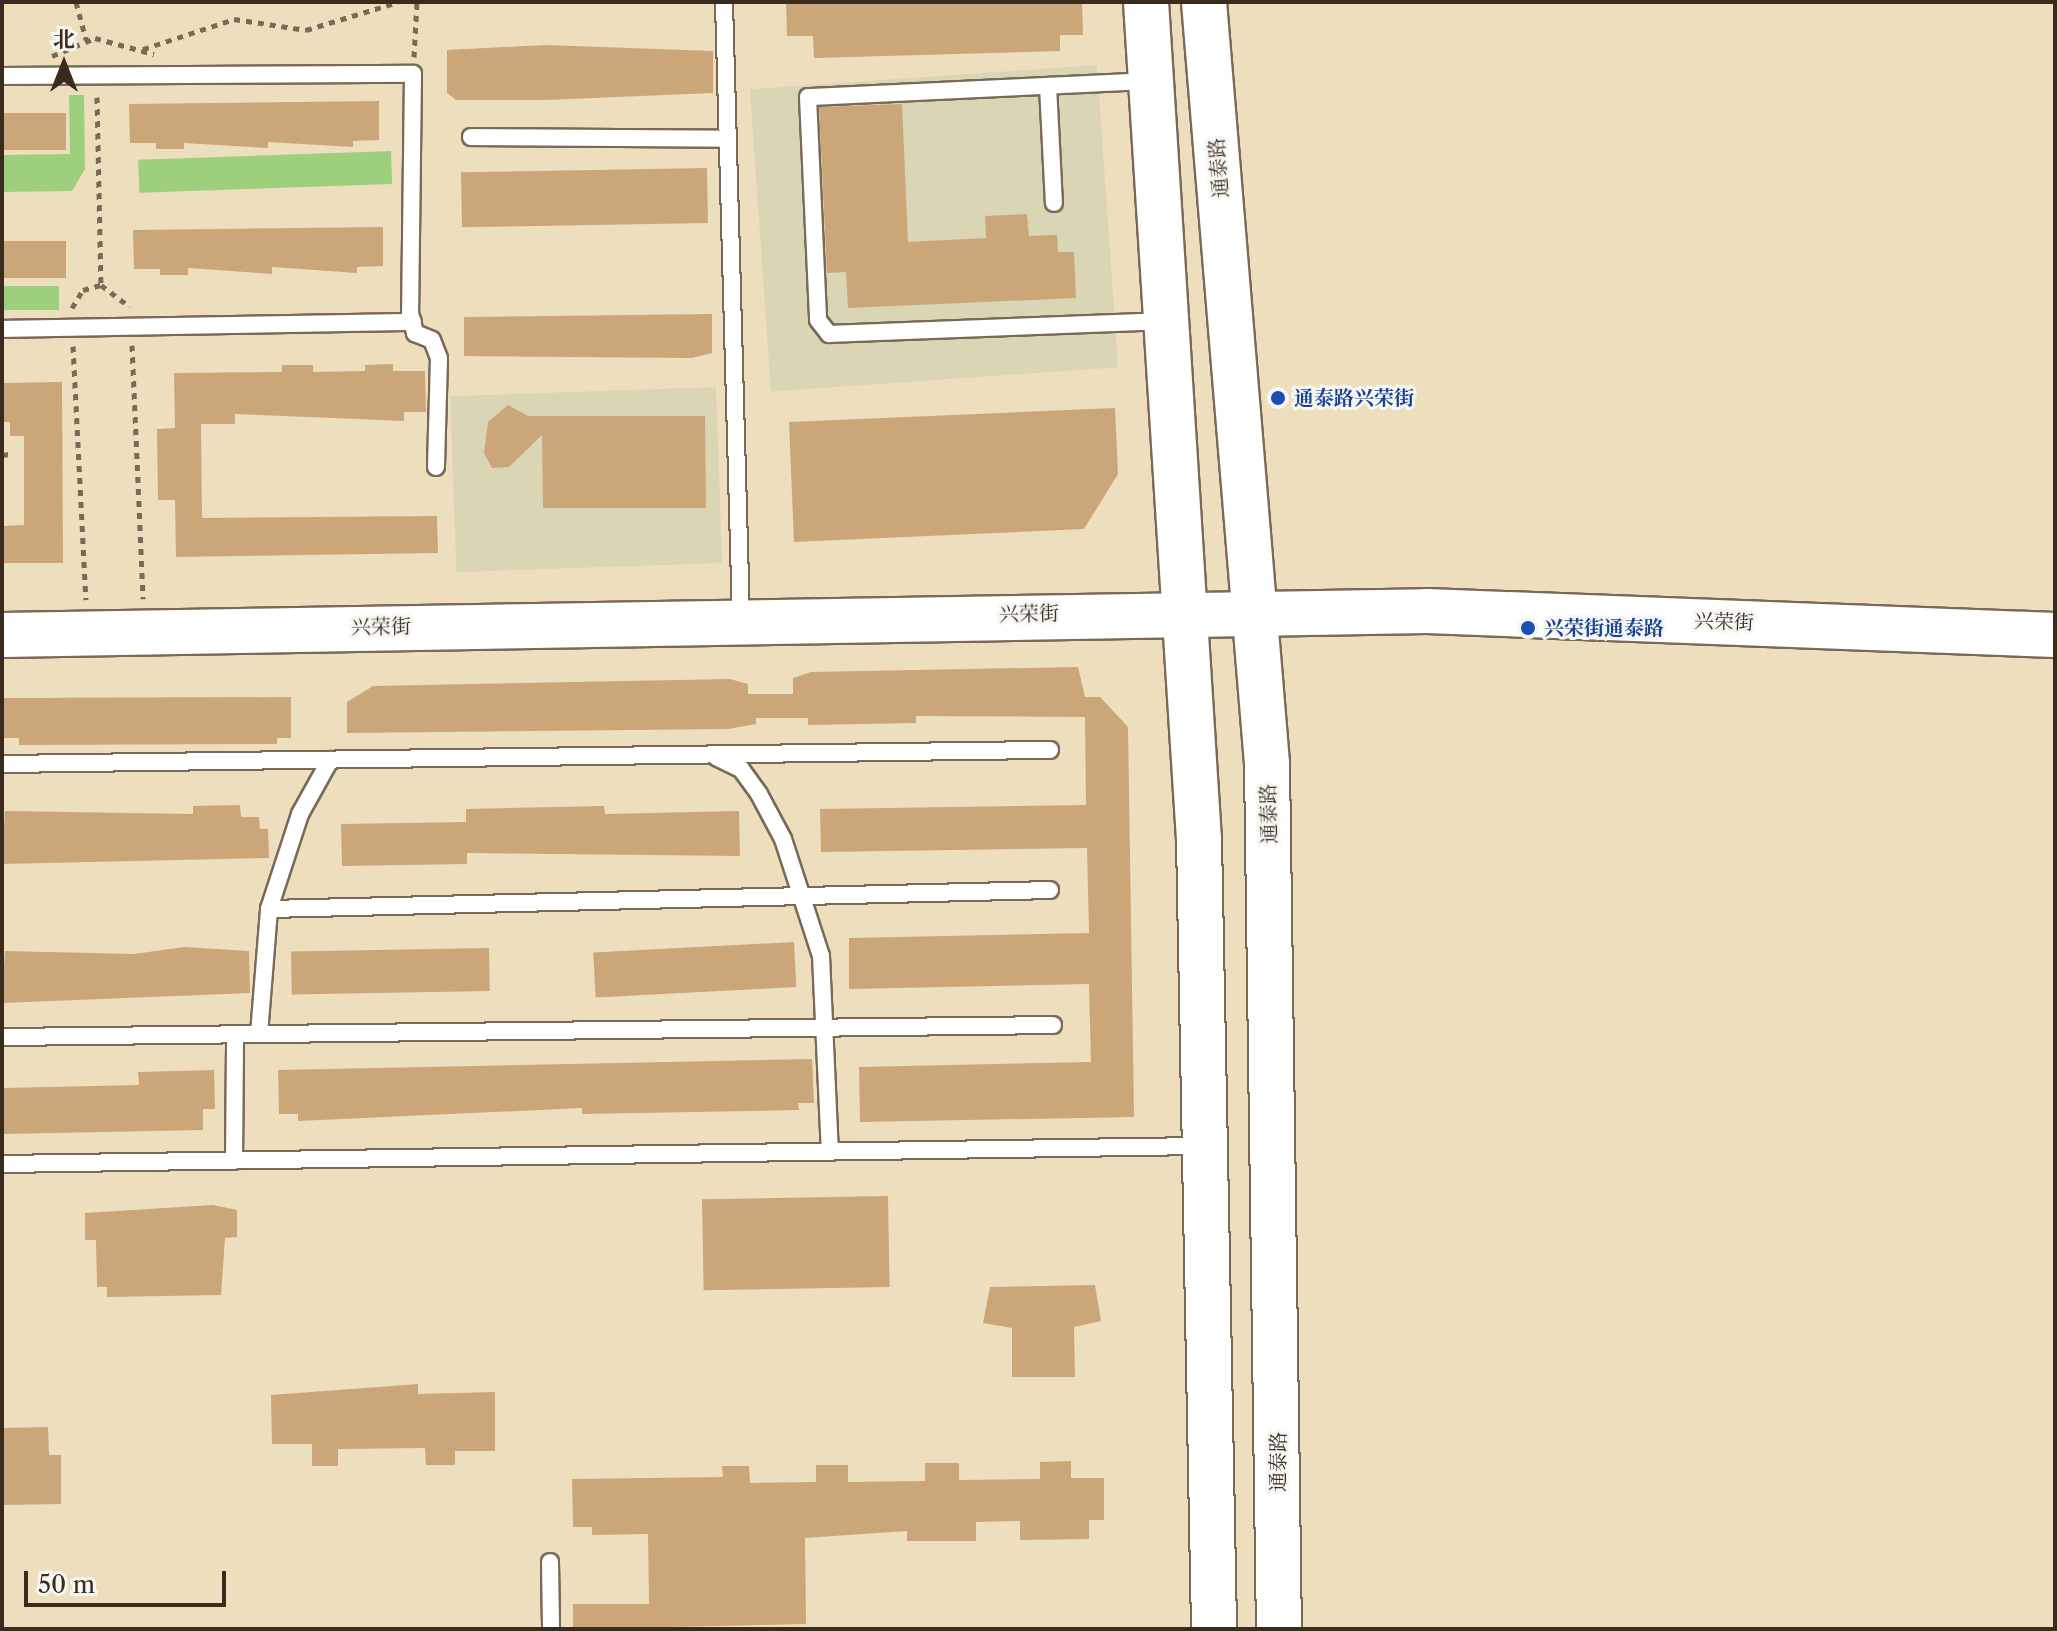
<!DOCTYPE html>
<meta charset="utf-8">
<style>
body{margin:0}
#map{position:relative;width:2057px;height:1631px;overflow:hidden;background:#eddfbe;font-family:"Libre Caslon Text","Noto Serif SC",serif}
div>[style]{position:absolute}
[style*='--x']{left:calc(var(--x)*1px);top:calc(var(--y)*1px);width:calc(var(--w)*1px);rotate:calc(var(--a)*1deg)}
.built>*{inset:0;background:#dad5b4;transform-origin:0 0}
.green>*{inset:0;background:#9ecf7d;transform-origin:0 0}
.building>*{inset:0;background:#cba679;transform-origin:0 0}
.path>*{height:5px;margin-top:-2.5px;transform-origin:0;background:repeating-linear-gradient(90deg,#796956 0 6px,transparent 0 12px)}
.roads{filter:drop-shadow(2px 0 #796956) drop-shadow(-2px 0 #796956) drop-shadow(0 2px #796956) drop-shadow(0 -2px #796956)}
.lane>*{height:16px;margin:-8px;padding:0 8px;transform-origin:8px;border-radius:8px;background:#fff}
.secondary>*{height:44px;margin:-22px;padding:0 22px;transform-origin:22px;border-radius:22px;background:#fff}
.dots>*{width:22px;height:22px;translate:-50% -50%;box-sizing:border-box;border:4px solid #f6f6f2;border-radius:50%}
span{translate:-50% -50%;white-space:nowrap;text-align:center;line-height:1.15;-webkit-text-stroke:6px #f6f6f2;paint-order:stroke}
.street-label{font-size:20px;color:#3b2a1e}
.transit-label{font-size:20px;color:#164399;font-weight:700}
.left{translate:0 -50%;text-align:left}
.frame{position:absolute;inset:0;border:4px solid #3b2a1e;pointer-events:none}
.north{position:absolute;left:24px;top:24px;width:80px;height:80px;-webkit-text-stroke:6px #f6f6f2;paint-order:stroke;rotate:0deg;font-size:22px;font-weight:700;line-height:32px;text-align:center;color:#3b2a1e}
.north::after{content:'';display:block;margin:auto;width:28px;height:36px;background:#3b2a1e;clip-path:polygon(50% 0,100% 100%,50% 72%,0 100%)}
.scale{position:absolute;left:24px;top:1571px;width:202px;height:36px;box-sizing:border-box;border:4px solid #3b2a1e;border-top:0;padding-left:10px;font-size:24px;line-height:28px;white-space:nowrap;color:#3b2a1e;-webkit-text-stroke:6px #f6f6f2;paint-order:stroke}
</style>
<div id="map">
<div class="built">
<i style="left:1097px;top:65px;width:303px;height:348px;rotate:86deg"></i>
<i style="left:716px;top:387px;width:176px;height:266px;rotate:88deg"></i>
</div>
<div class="green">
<i style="clip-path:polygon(69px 95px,84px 95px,85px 169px,72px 191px,2px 192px,2px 155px,70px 154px)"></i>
<i style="left:391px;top:151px;width:33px;height:253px;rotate:88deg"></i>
<i style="left:59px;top:286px;width:24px;height:57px;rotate:90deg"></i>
</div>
<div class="building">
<i style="clip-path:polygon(786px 2px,1082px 2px,1083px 35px,1060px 35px,1060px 51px,814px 58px,813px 36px,787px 36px)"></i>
<i style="clip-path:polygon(546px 45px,713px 51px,713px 93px,545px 100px,456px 100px,447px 93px,447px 50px)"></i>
<i style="clip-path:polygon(379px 101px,379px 140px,353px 141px,353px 147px,268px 142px,268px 148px,184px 143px,184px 149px,156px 149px,156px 143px,130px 143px,129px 104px)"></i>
<i style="clip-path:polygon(902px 104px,908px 242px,986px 238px,985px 216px,1027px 214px,1029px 236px,1057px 235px,1058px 252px,1074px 252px,1076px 298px,848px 308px,846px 272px,827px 273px,819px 107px)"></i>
<i style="left:66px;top:113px;width:37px;height:64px;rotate:90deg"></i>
<i style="left:707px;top:168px;width:55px;height:246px;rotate:89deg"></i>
<i style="clip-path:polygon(383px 227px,383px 266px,357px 267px,357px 273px,272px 267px,272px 274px,188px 268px,188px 275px,160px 275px,160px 269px,134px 269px,133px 230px)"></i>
<i style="left:2px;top:241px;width:64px;height:37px"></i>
<i style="clip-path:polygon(712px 314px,712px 353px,692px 358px,464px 356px,464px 317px)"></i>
<i style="clip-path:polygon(393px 364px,393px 371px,425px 371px,426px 412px,404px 412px,404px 421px,235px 414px,235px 424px,201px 424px,202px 518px,437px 516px,438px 553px,176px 557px,175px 500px,158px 500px,157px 429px,175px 428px,174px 373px,282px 372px,282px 365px,313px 365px,313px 372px,365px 371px,365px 365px)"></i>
<i style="clip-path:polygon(62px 382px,63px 563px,2px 563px,2px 526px,24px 525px,24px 436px,10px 436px,10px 422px,2px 422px,2px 383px)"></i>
<i style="clip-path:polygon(508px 405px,528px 416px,705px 416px,706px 508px,543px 508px,542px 435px,509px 467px,492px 468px,484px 453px,488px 422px)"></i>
<i style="clip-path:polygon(1115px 408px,1118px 474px,1084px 529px,794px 542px,789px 422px)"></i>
<i style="clip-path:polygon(1078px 667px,1085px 697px,1100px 697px,1128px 727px,1134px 1117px,860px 1122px,859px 1067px,1091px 1062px,1089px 984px,849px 989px,849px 938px,1089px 933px,1087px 848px,821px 852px,820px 809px,1086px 805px,1085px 717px,916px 716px,916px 723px,808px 725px,808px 718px,756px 718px,756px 724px,728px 729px,347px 733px,347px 702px,373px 686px,730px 679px,748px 684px,748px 694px,793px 694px,793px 678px,811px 672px)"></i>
<i style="clip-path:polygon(291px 697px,291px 738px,277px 738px,277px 744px,19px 745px,19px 738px,3px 738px,3px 698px)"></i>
<i style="clip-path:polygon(240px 805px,241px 817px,259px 817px,260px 829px,268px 829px,269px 858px,2px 864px,5px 811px,193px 814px,193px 806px)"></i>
<i style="clip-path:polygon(604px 806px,605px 814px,739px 811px,740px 856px,467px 853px,467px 864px,342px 866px,341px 824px,466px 822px,466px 809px)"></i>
<i style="left:794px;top:942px;width:45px;height:201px;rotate:87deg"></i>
<i style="clip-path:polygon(184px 947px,249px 951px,250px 993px,2px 1003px,5px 951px,134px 954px)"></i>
<i style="left:489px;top:948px;width:43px;height:198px;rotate:89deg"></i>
<i style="clip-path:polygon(812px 1059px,814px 1103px,798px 1103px,799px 1110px,582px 1114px,582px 1108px,298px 1121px,298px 1114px,279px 1114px,278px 1070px)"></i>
<i style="clip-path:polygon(214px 1070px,215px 1109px,203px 1109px,203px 1130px,2px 1134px,2px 1088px,139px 1085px,138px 1072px)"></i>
<i style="left:888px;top:1196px;width:91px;height:186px;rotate:89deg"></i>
<i style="clip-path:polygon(213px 1205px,237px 1210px,237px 1237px,225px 1238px,221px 1295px,107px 1297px,107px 1287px,97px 1287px,96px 1240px,85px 1240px,85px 1213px)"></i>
<i style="clip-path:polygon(1095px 1285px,1101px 1321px,1074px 1327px,1075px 1377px,1012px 1377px,1012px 1328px,983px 1323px,990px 1287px)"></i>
<i style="clip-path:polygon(418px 1384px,418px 1394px,495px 1392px,495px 1451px,455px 1451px,455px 1465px,426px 1465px,425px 1448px,338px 1449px,338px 1466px,312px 1466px,312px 1444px,272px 1444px,271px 1395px)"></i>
<i style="clip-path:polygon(48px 1427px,49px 1455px,61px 1455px,61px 1504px,2px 1505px,2px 1428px)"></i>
<i style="clip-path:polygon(1071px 1461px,1071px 1478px,1104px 1478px,1104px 1520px,1089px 1520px,1089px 1539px,1020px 1540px,1020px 1521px,976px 1522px,976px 1541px,907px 1541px,907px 1531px,805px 1538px,806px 1624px,573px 1629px,573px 1604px,649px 1604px,648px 1534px,592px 1535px,592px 1527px,573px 1527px,572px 1479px,723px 1477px,722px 1466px,749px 1466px,750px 1483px,816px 1482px,816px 1465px,848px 1465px,848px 1482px,925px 1481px,925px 1463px,959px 1463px,959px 1480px,1040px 1479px,1040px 1462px)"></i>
</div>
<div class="path">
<i style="--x:76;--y:2;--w:39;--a:75"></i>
<i style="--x:143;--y:49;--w:96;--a:-18.2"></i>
<i style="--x:234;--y:19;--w:73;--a:8.7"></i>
<i style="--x:306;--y:30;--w:96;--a:-16.9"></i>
<i style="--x:52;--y:56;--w:47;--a:-22.7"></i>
<i style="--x:95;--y:38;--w:61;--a:15.2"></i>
<i style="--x:414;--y:57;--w:55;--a:-86.9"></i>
<i style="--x:97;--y:97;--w:188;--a:88.8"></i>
<i style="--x:72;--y:308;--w:21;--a:-59"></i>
<i style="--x:83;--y:290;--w:19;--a:-16"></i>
<i style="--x:101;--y:285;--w:36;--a:37"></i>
<i style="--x:132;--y:345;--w:254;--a:87.5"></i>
<i style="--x:73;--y:346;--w:254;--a:87.1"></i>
<i style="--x:2;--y:455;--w:8;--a:-7"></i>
</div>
<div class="roads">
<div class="lane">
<i style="--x:724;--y:2;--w:618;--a:88.42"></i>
<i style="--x:2;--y:76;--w:411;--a:-0.3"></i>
<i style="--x:413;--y:74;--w:239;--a:90.7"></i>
<i style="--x:410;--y:313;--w:21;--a:76"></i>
<i style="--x:415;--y:333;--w:18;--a:22"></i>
<i style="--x:432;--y:340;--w:19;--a:69"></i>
<i style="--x:439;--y:358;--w:109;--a:91.6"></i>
<i style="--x:1149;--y:81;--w:341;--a:177.3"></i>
<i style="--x:808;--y:97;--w:223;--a:87.4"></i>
<i style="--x:818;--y:320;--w:18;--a:52"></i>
<i style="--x:829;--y:334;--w:337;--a:-2.2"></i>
<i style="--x:1048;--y:86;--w:117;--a:87.1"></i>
<i style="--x:471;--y:137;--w:257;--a:0.4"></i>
<i style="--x:2;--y:329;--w:411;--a:-1"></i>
<i style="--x:716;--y:757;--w:28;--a:26"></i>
<i style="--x:741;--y:769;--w:31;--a:54"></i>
<i style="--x:759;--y:794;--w:51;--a:61.9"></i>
<i style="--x:783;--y:839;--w:123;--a:72"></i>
<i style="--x:821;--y:956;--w:196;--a:87.4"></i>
<i style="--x:2;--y:764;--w:1048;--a:-0.77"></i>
<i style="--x:269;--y:909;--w:781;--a:-1.39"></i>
<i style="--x:259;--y:1034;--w:125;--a:-85.4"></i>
<i style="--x:269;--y:909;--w:100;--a:-71.9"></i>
<i style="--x:300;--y:814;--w:62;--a:-60.9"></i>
<i style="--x:2;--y:1037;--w:1051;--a:-0.65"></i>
<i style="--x:234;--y:1161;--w:127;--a:-89.5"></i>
<i style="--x:2;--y:1164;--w:1202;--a:-0.86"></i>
<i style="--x:550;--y:1562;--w:67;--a:89.1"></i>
</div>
<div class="secondary">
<i style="--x:1146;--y:2;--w:839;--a:86.38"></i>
<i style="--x:1199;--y:839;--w:790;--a:88.91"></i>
<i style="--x:1204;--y:2;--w:765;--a:85.27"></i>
<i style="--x:1267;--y:764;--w:865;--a:89.21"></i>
<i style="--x:2;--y:635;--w:1425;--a:-0.96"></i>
<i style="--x:1427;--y:611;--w:628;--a:2.19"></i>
</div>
</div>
<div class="dots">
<i style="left:1278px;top:398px;background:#1a4fb4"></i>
<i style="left:1528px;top:628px;background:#1a4fb4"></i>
</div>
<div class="street-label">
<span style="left:1219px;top:168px;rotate:-95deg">通泰路</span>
<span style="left:1029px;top:614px;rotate:-1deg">兴荣街</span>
<span style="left:1724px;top:622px;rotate:2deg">兴荣街</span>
<span style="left:381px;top:627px;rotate:-1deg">兴荣街</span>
<span style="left:1269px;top:814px;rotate:-92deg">通泰路</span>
<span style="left:1278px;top:1462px;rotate:-90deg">通泰路</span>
</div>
<div class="transit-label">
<span class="left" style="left:1294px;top:398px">通泰路兴荣街</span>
<span class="left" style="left:1544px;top:628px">兴荣街通泰路</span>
</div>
<div class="frame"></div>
<div class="north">北</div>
<div class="scale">50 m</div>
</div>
